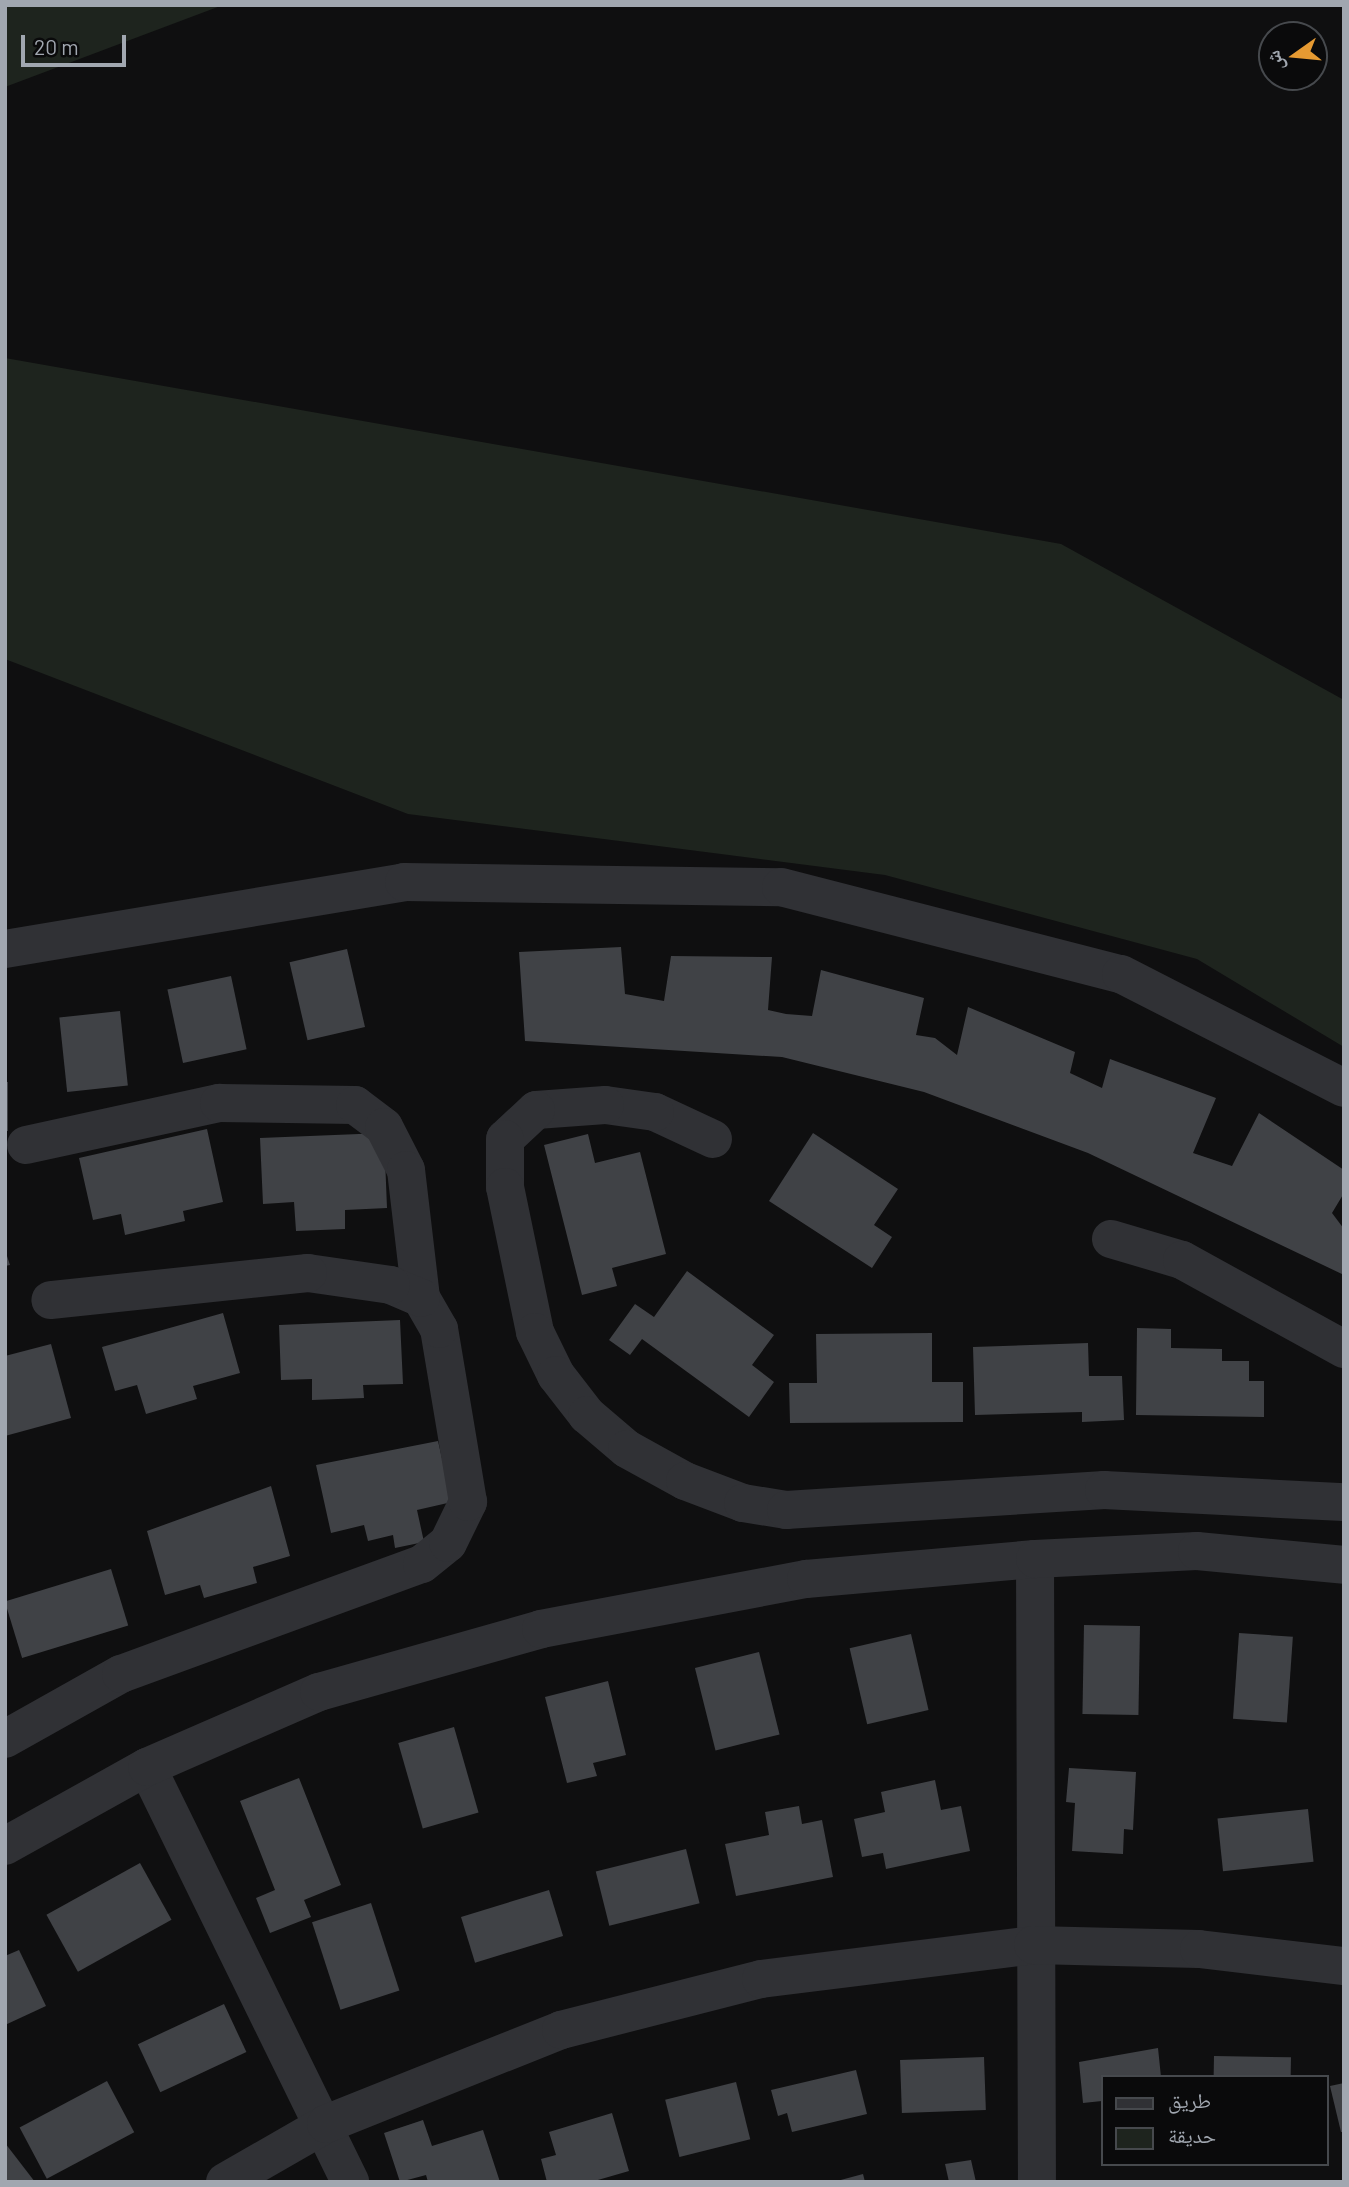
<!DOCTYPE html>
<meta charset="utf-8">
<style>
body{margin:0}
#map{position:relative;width:1349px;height:2187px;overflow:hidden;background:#0f0f10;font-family:Barlow,"Noto Naskh Arabic",sans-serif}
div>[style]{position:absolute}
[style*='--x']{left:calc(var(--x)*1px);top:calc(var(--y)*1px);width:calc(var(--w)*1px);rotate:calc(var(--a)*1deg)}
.green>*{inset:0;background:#1e241e}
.building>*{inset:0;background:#404246;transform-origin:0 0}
.minor>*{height:38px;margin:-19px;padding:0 19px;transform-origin:19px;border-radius:19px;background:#303135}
span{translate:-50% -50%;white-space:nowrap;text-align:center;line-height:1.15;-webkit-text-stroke:6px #0a0a0b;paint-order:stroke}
.frame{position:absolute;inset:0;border:7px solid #a1a7b0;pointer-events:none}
.legend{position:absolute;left:1101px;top:2075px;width:228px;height:91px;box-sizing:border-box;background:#0a0a0b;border:2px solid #46494d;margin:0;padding:9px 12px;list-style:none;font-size:21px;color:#a1a7b0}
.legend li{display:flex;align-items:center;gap:14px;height:35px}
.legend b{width:35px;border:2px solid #46494d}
.north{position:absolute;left:1258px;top:21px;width:70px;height:70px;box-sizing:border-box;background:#0a0a0b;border:2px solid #46494d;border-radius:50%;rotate:255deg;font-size:19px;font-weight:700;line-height:28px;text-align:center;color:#a1a7b0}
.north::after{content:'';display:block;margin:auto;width:24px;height:32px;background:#e69a32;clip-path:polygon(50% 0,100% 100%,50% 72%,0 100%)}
.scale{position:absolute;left:21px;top:35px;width:105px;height:32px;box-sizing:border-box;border:4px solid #a1a7b0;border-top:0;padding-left:9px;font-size:21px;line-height:24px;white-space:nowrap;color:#a1a7b0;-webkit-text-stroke:5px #0a0a0b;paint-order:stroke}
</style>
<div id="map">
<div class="green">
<i style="clip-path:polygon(5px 5px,223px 5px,5px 87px)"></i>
<i style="clip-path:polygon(5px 358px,1061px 544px,1344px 700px,1344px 1047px,1197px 959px,885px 875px,408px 814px,5px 659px)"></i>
</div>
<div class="building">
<i style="clip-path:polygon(621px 947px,625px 994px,664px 1001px,671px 956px,772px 957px,768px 1010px,786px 1014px,812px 1016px,821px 970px,924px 998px,916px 1035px,935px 1038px,957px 1055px,968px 1007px,1075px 1052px,1070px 1073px,1102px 1088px,1110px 1059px,1216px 1098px,1193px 1153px,1232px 1166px,1259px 1113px,1344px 1170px,1344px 1193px,1332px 1213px,1344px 1229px,1344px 1275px,1088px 1153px,924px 1092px,782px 1057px,525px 1041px,519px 952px)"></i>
<i style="left:347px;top:949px;width:80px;height:59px;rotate:77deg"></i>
<i style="left:231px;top:976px;width:75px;height:65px;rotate:78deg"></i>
<i style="left:120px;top:1011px;width:75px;height:61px;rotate:84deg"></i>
<i style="left:5px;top:1082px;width:3px;height:49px"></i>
<i style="clip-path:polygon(207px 1129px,223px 1202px,183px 1211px,185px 1221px,125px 1235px,121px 1214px,93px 1220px,79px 1158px)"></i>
<i style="clip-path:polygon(384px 1133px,387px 1208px,345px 1210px,345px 1229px,296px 1231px,294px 1202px,263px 1204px,260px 1138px)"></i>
<i style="clip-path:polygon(813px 1133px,898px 1189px,874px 1225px,892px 1237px,872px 1268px,769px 1201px)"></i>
<i style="clip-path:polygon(588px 1134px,595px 1163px,640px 1152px,666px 1254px,612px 1268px,617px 1286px,582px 1295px,544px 1145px)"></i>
<i style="clip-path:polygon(5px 1250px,10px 1265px,5px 1266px)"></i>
<i style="clip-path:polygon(687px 1271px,774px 1335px,752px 1365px,774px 1382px,749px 1417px,642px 1339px,630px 1355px,609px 1340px,635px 1304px,654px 1317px)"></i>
<i style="clip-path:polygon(223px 1313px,240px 1373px,193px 1386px,197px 1399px,146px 1414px,137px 1385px,115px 1391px,102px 1347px)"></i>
<i style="clip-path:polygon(400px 1320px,403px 1384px,363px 1385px,364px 1398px,312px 1400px,312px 1379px,281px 1380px,279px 1325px)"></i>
<i style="clip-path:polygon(1137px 1328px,1171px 1329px,1171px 1348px,1222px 1349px,1222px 1361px,1249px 1361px,1249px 1381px,1264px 1381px,1264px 1417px,1136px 1415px)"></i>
<i style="clip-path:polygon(932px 1333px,932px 1382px,963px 1382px,963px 1422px,790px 1423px,789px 1383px,817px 1383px,816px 1334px)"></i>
<i style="clip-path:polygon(1088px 1343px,1089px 1376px,1122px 1376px,1124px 1420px,1082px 1422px,1082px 1412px,975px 1415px,973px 1347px)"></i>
<i style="clip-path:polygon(51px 1344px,71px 1418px,5px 1436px,5px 1356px)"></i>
<i style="clip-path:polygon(438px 1441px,452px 1502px,417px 1510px,424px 1542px,395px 1548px,393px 1535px,368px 1541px,364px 1525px,331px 1533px,316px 1465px)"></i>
<i style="clip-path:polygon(271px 1486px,290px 1556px,253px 1567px,257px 1583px,204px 1598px,200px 1585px,165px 1595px,147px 1531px)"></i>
<i style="left:111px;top:1569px;width:59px;height:111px;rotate:73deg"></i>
<i style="left:1084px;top:1625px;width:56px;height:89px;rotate:1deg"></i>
<i style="left:1239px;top:1633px;width:54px;height:86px;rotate:4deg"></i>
<i style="left:911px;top:1634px;width:78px;height:63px;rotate:77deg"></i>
<i style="left:759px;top:1652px;width:85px;height:66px;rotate:76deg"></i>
<i style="clip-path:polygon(608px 1681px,626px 1755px,593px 1763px,597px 1776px,567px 1783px,545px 1697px)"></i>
<i style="left:454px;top:1727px;width:89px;height:58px;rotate:74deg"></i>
<i style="clip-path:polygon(1069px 1768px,1136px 1772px,1133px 1830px,1124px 1829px,1123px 1854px,1072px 1851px,1075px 1803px,1066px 1802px)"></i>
<i style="clip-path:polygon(299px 1778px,341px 1885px,304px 1900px,311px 1917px,270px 1933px,256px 1898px,275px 1890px,240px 1801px)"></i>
<i style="clip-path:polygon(935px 1780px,941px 1810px,961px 1806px,970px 1851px,886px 1869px,883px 1853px,862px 1857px,854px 1819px,885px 1812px,881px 1792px)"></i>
<i style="clip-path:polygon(799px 1806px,802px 1824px,822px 1820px,833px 1877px,736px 1896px,725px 1844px,769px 1835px,765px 1812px)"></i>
<i style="left:1308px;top:1809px;width:53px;height:91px;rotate:84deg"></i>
<i style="left:686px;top:1849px;width:56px;height:93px;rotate:76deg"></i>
<i style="left:140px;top:1863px;width:65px;height:107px;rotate:61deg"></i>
<i style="left:549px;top:1890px;width:48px;height:92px;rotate:73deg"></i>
<i style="left:371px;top:1903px;width:92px;height:62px;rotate:72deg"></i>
<i style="clip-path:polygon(19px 1950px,46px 2006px,5px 2025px,5px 1956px)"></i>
<i style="left:224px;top:2004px;width:53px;height:95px;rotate:65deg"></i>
<i style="clip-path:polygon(1158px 2048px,1161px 2077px,1102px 2077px,1102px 2101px,1083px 2103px,1079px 2062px)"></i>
<i style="left:1214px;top:2056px;width:77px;height:21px;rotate:1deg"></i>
<i style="left:984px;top:2057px;width:53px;height:84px;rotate:88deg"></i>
<i style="clip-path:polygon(856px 2070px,867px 2114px,792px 2132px,787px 2113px,778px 2116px,771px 2090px)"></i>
<i style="left:107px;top:2081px;width:58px;height:99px;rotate:62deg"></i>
<i style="left:736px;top:2082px;width:59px;height:73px;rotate:76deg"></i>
<i style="clip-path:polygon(1344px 2083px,1344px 2132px,1341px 2132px,1330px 2086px)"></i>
<i style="clip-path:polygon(612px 2113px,629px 2171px,591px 2182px,547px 2182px,541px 2159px,556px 2155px,549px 2132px)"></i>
<i style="clip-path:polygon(423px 2120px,432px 2146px,483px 2130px,500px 2182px,428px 2182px,426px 2175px,400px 2182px,384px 2133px)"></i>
<i style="clip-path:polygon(5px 2143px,35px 2182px,5px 2182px)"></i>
<i style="clip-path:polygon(971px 2160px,976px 2182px,949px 2182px,945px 2164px)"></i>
<i style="clip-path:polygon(863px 2174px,865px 2182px,837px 2182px,837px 2181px)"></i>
</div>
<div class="minor">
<i style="--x:5;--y:949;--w:405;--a:-9.5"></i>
<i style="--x:404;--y:882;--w:377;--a:0.8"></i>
<i style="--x:781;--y:887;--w:351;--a:14.4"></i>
<i style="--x:1121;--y:974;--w:250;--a:27.1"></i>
<i style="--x:713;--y:1139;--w:64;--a:-155"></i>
<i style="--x:655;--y:1112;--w:50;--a:-172"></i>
<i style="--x:605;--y:1105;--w:69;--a:175.9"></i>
<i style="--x:536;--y:1110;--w:42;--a:136.9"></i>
<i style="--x:505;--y:1139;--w:48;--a:90"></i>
<i style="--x:505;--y:1187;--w:148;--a:78.3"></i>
<i style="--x:535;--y:1332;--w:48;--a:64"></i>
<i style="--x:556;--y:1375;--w:51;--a:52.2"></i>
<i style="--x:587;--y:1415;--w:52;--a:40.4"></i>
<i style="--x:627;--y:1449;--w:66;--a:28.9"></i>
<i style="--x:685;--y:1481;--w:62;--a:20.8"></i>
<i style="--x:743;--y:1503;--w:44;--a:9.2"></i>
<i style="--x:786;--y:1510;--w:319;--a:-3.6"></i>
<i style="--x:1104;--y:1490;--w:240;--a:2.9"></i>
<i style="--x:26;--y:1145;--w:198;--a:-12.3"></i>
<i style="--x:219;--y:1103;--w:136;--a:0.8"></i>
<i style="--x:355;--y:1105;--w:36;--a:37"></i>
<i style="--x:384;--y:1127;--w:48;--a:62.9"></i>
<i style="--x:406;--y:1170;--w:129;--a:83.3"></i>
<i style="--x:1111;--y:1239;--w:74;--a:16.5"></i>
<i style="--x:1182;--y:1260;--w:185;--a:28.8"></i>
<i style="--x:1035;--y:1559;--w:623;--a:89.82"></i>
<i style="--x:5;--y:1739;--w:133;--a:-29.3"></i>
<i style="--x:121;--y:1674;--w:320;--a:-20.1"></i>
<i style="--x:422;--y:1564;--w:33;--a:-39"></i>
<i style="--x:448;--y:1543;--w:46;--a:-64"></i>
<i style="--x:468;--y:1502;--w:175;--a:-99.5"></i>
<i style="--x:439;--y:1329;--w:36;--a:-120"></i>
<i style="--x:421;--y:1298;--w:33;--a:-157"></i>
<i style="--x:391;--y:1285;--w:84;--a:-171.8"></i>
<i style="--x:308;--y:1273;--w:259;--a:174"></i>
<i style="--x:147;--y:1767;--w:462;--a:63.9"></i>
<i style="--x:5;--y:1846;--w:162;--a:-29.1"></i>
<i style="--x:147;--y:1767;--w:188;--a:-23.6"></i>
<i style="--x:319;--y:1692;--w:231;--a:-15.8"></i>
<i style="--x:541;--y:1629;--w:270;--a:-10.7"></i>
<i style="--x:806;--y:1579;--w:230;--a:-5"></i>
<i style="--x:1035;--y:1559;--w:162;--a:-2.8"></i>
<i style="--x:1197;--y:1551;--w:148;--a:5.4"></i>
<i style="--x:225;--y:2182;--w:116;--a:-29.9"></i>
<i style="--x:326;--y:2124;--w:253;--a:-21.8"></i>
<i style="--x:561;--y:2030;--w:206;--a:-14.3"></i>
<i style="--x:761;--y:1979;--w:274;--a:-7.1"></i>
<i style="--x:1033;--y:1945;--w:166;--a:1.4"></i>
<i style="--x:1199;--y:1949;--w:146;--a:6.7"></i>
</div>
<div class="frame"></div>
<ul class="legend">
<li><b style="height:9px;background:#303135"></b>طريق</li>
<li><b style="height:19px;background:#1e241e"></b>حديقة</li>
</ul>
<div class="north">ش</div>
<div class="scale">20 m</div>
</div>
